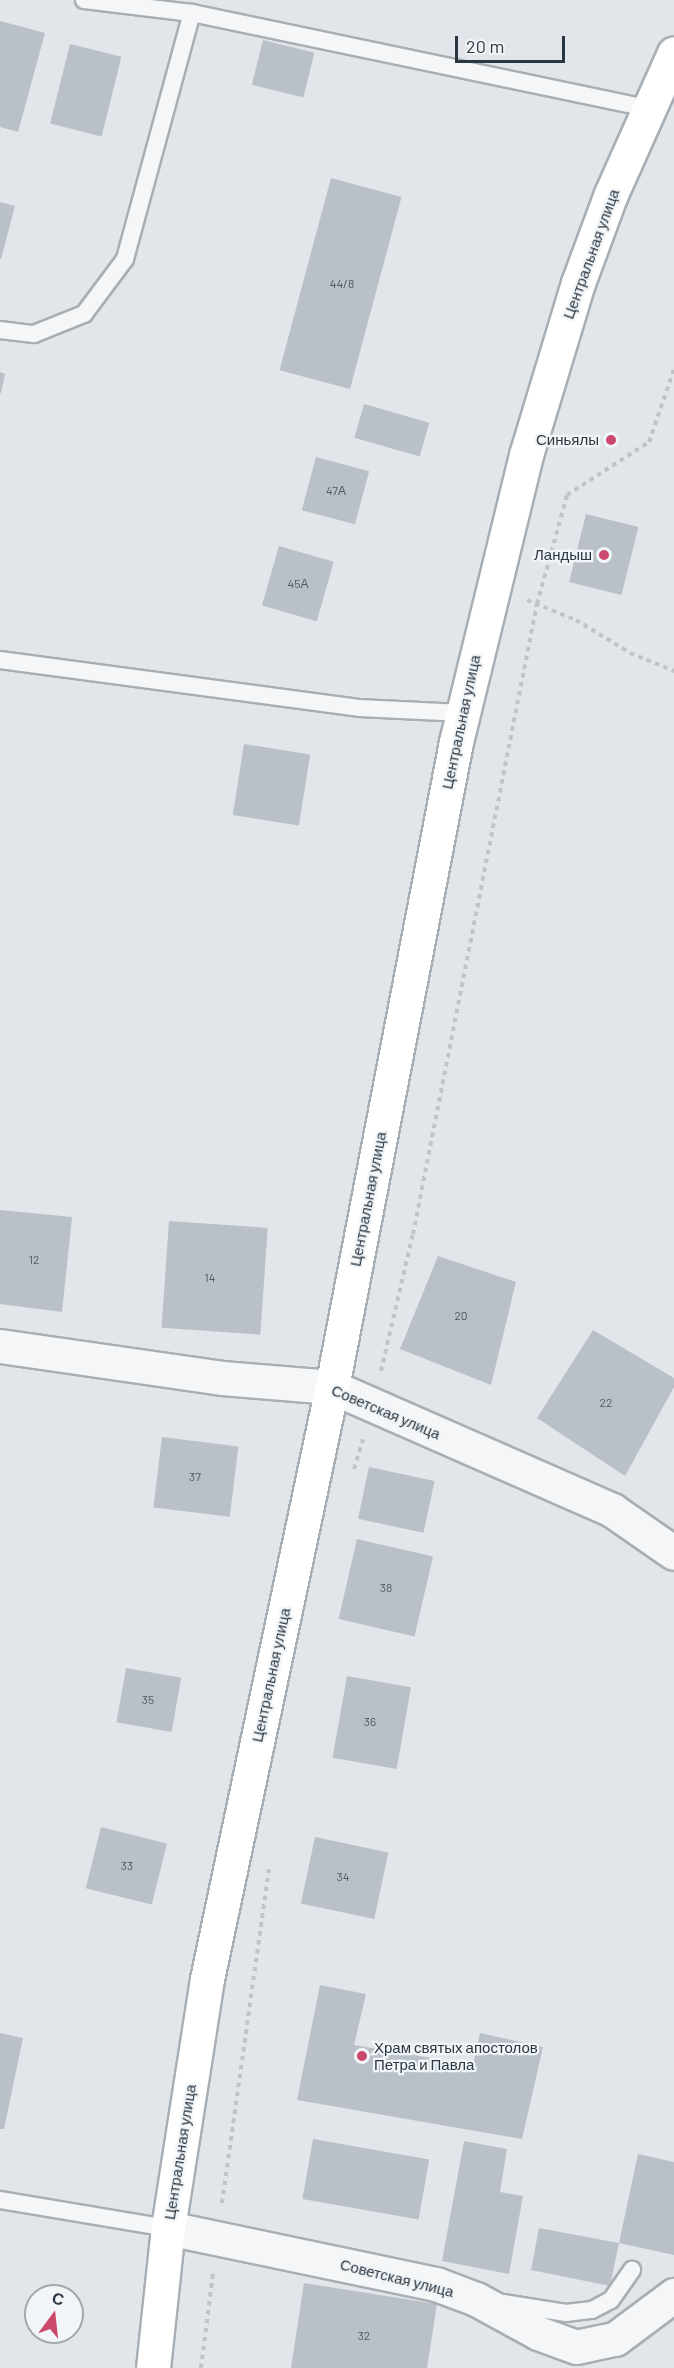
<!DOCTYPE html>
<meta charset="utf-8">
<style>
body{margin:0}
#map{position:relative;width:674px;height:2368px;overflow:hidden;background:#e2e6ea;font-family:Barlow,sans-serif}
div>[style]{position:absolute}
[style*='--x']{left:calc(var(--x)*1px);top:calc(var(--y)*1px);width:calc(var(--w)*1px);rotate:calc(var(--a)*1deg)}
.building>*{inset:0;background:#b9c0c7;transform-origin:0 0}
.path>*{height:4px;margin-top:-2px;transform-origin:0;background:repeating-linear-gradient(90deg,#bfc4c9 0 4.5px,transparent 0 9px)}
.roads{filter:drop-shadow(2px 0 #a7aeb4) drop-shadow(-2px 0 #a7aeb4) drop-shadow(0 2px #a7aeb4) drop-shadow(0 -2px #a7aeb4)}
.lane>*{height:16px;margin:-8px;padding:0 8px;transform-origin:8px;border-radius:8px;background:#f4f6f8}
.street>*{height:33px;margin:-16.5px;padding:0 16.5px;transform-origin:16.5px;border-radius:16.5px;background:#f4f6f8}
.secondary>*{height:33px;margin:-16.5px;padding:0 16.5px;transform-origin:16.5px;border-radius:16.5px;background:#fff}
.dots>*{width:16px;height:16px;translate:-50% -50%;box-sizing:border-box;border:3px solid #f1f5f7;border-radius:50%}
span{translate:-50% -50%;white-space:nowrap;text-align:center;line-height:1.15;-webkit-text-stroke:4.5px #f1f5f7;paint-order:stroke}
.number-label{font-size:12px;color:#4e5863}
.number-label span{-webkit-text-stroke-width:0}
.street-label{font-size:15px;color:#2a3642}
.poi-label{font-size:15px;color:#2a3642}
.right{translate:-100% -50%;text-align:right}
.left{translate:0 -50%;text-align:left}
.north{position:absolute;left:24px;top:2284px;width:60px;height:60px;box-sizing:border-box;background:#f1f5f7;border:2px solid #a1a9af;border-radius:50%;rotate:15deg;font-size:16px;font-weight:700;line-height:24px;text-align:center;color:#2a3642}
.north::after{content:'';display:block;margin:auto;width:21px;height:27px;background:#cc496e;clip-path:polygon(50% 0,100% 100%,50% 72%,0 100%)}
.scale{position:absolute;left:455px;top:36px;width:110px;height:27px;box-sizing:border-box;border:3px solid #2a3642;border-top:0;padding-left:8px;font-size:18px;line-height:21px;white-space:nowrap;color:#2a3642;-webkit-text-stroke:4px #f1f5f7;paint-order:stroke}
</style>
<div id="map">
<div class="building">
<i style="clip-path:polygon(0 21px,45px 33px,18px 132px,0 127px)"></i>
<i style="left:263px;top:40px;width:53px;height:46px;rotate:14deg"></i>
<i style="left:70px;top:44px;width:53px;height:82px;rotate:14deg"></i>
<i style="left:331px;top:178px;width:73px;height:199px;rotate:15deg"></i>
<i style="clip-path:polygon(0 202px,15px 206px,1px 259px,0 259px)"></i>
<i style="clip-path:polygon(0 372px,5px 374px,1px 393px,0 393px)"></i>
<i style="left:364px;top:404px;width:68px;height:35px;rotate:16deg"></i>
<i style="left:316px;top:457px;width:55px;height:55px;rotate:15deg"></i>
<i style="left:586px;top:514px;width:54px;height:70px;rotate:14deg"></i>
<i style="left:279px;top:546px;width:57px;height:62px;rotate:16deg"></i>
<i style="left:244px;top:744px;width:67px;height:72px;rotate:9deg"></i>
<i style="clip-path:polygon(0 1210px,72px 1217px,62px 1312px,0 1304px)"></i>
<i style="left:169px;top:1221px;width:99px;height:107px;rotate:4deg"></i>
<i style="clip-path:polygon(438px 1256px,516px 1282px,491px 1385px,400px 1349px)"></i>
<i style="clip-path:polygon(593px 1330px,674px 1378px,674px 1387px,625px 1476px,537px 1418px)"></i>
<i style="left:162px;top:1437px;width:77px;height:71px;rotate:7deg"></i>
<i style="left:369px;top:1467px;width:67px;height:53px;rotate:12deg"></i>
<i style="left:357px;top:1539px;width:78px;height:82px;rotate:13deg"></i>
<i style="left:126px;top:1668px;width:56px;height:55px;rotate:10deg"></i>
<i style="left:347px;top:1676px;width:65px;height:83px;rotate:10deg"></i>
<i style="left:101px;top:1827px;width:68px;height:63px;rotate:14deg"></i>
<i style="left:315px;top:1837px;width:75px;height:68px;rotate:12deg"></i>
<i style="clip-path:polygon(320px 1985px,366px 1994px,354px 2045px,473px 2065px,480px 2033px,543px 2047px,522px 2139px,297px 2100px)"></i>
<i style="clip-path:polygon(0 2033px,23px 2038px,4px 2129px,0 2129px)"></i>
<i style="left:313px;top:2139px;width:118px;height:61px;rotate:10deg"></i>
<i style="clip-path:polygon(464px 2141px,507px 2149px,500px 2192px,523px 2196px,509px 2274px,442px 2261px)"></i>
<i style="clip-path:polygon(638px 2154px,674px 2162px,674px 2255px,619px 2243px,610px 2286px,531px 2270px,539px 2228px,619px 2243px)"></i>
<i style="clip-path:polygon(304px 2283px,437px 2304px,427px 2368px,291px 2368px)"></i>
</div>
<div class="path">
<i style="--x:527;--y:600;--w:53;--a:22.2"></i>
<i style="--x:576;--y:620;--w:63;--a:31.4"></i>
<i style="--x:630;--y:653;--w:48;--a:22.2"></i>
<i style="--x:381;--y:1371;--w:141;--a:-76.9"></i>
<i style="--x:413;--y:1234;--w:642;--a:-78.87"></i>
<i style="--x:537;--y:604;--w:113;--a:-74.6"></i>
<i style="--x:567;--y:495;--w:98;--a:-32.9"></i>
<i style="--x:649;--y:442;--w:77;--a:-71.1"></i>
<i style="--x:354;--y:1469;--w:31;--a:-73"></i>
<i style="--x:222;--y:2203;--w:337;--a:-82"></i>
<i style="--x:201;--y:2368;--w:96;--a:-82.8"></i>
</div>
<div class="roads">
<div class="lane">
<i style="--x:84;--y:0;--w:109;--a:6.9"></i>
<i style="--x:192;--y:13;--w:465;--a:11.8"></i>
<i style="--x:0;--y:330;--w:34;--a:7"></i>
<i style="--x:34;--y:334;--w:54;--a:-21.8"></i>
<i style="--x:84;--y:314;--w:69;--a:-53.3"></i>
<i style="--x:125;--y:259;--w:255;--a:-74.8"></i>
<i style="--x:0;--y:660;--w:362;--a:7.6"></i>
<i style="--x:359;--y:708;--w:104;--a:2.8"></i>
<i style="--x:0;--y:2200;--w:170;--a:9.5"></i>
<i style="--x:503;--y:2303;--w:64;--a:9"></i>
<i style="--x:566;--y:2313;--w:26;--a:-7"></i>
<i style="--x:592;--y:2310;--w:21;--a:-28"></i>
<i style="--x:611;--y:2300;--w:37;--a:-55"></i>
</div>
<div class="street">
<i style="--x:0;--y:1346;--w:224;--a:8.2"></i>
<i style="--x:222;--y:1378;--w:110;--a:4.7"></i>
<i style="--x:332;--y:1387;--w:306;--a:23.7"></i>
<i style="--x:612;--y:1510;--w:75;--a:34.7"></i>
<i style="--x:168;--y:2228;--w:274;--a:11.8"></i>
<i style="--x:436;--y:2284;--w:43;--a:20.6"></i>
<i style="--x:476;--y:2299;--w:71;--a:28.7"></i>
<i style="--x:538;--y:2333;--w:40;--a:20.2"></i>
<i style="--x:576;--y:2347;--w:40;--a:-12"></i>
<i style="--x:615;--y:2339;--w:74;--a:-36.7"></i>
</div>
<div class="secondary">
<i style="--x:153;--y:2368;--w:141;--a:-83.9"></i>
<i style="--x:168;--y:2228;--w:252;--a:-81.1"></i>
<i style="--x:207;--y:1979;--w:605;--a:-78.08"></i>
<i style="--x:332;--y:1387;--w:657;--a:-79.12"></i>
<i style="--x:456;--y:742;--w:295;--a:-76.3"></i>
<i style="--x:526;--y:455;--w:180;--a:-73.2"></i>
<i style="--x:578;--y:283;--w:95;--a:-69.7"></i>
<i style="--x:611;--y:194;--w:154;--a:-65.9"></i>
</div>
</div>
<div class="dots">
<i style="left:611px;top:440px;background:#cc496e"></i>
<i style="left:604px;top:555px;background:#cc496e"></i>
<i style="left:362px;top:2056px;background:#cc496e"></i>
</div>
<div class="number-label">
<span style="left:342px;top:284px">44/8</span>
<span style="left:336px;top:491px">47А</span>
<span style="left:298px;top:584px">45А</span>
<span style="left:34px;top:1260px">12</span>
<span style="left:210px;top:1278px">14</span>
<span style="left:461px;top:1316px">20</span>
<span style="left:606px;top:1403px">22</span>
<span style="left:195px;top:1477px">37</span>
<span style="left:386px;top:1588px">38</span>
<span style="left:148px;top:1700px">35</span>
<span style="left:370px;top:1722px">36</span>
<span style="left:127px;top:1866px">33</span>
<span style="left:343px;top:1877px">34</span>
<span style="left:364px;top:2336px">32</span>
</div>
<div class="street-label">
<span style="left:591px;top:254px;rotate:-70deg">Центральная улица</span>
<span style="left:461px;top:722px;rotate:-78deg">Центральная улица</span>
<span style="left:368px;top:1199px;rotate:-79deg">Центральная улица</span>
<span style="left:386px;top:1412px;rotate:23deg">Советская улица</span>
<span style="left:271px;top:1675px;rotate:-78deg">Центральная улица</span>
<span style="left:180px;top:2152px;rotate:-81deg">Центральная улица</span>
<span style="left:397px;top:2278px;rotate:14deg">Советская улица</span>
</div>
<div class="poi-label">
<span class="right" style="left:599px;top:440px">Синьялы</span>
<span class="right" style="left:592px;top:555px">Ландыш</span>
<span class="left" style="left:374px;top:2056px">Храм святых апостолов<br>Петра и Павла</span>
</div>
<div class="north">С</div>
<div class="scale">20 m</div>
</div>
